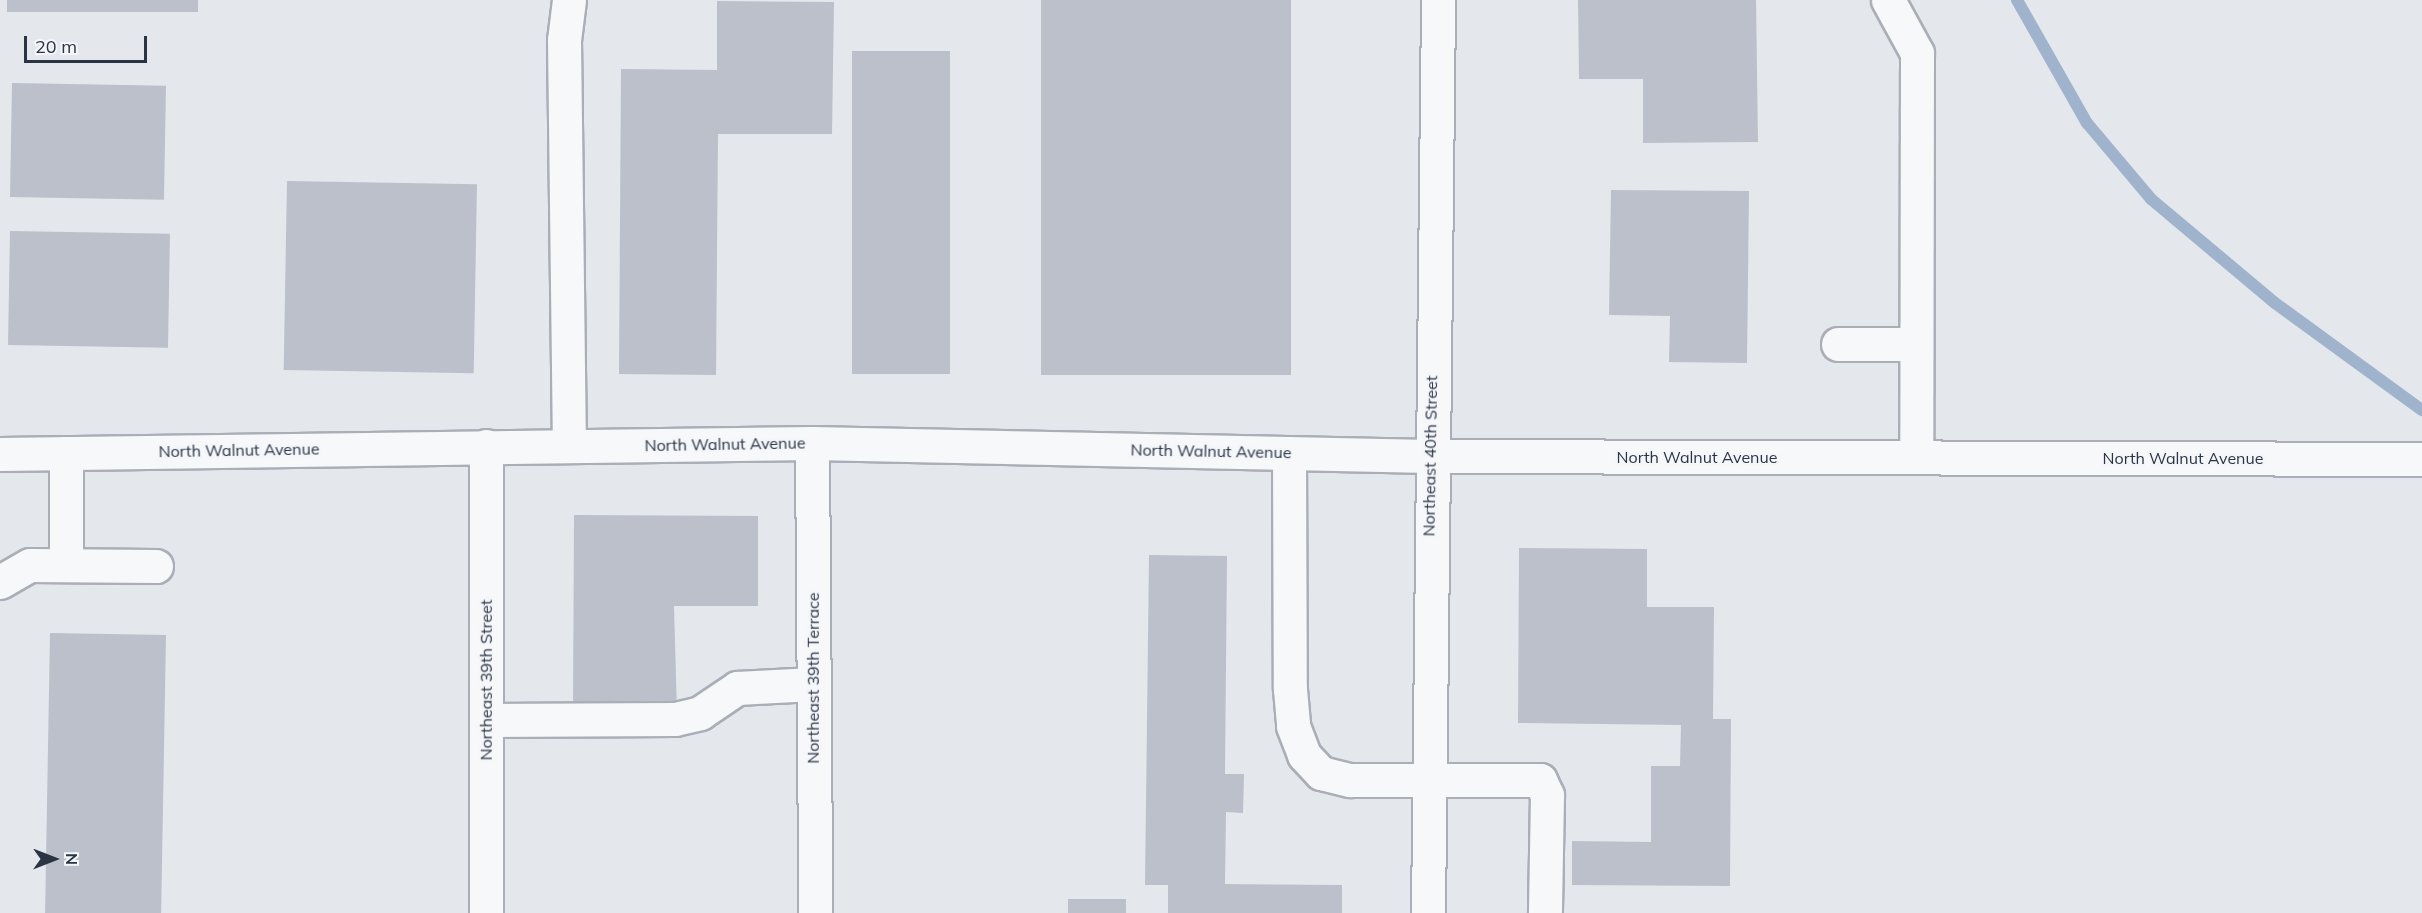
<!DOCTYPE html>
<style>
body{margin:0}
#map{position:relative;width:2422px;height:913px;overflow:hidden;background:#e4e7ec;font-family:Mulish,sans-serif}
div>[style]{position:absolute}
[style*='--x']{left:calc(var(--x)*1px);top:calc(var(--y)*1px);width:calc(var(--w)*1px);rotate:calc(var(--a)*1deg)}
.stream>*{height:12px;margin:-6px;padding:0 6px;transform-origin:6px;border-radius:6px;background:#9fb4cc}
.building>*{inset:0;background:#bbc0ca;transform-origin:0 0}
.roads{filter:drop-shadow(2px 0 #a9aeb7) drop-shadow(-2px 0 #a9aeb7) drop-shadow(0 2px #a9aeb7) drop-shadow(0 -2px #a9aeb7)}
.minor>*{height:33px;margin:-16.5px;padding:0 16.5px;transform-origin:16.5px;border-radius:16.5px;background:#f7f8fa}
span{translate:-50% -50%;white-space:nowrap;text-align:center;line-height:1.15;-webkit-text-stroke:4.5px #f4f6f9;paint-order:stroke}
.street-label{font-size:16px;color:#2b3445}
.north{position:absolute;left:24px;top:829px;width:60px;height:60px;-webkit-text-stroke:4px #f4f6f9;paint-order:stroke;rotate:90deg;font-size:16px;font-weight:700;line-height:24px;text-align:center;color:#2b3445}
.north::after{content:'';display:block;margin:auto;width:21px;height:27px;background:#2b3445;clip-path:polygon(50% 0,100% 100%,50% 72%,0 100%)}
.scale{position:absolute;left:24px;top:36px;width:123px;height:27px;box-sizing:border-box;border:3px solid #2b3445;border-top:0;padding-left:8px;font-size:18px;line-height:21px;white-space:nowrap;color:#2b3445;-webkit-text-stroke:4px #f4f6f9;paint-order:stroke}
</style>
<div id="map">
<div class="stream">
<i style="--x:2017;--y:0;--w:142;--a:60.4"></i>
<i style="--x:2087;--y:123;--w:99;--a:49.9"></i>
<i style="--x:2151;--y:199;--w:162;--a:40"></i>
<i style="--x:2275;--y:303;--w:182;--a:36.1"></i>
</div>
<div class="building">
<i style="left:7px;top:0;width:191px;height:12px"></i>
<i style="left:1041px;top:0;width:250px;height:375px"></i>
<i style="clip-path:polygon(1578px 0,1756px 0,1758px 142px,1643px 143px,1643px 79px,1579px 79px)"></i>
<i style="clip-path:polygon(717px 1px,834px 2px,832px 134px,718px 134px,716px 375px,619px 374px,621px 69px,717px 70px)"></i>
<i style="left:852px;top:51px;width:98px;height:323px"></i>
<i style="left:12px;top:83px;width:154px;height:114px;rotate:1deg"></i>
<i style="left:287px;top:181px;width:190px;height:189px;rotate:1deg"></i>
<i style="clip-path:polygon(1611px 190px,1749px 191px,1747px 363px,1669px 362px,1670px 316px,1609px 315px)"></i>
<i style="left:10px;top:231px;width:160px;height:114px;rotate:1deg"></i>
<i style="clip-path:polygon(574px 515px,758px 516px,758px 606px,674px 606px,677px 713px,573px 713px)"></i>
<i style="clip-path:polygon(1519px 548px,1647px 549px,1647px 607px,1714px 607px,1713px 719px,1731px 719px,1730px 886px,1572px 885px,1572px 841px,1651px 842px,1651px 766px,1680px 766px,1681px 725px,1518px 723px)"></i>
<i style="clip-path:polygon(1149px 555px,1227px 556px,1225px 774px,1244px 774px,1243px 813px,1226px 812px,1225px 884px,1342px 885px,1342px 913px,1168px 913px,1168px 885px,1145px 885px)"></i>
<i style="left:50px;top:633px;width:116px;height:280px;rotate:1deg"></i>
<i style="left:1068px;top:899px;width:58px;height:14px"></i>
</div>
<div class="roads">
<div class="minor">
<i style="--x:569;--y:0;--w:40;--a:97.1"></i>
<i style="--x:564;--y:40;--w:406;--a:89.3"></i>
<i style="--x:1888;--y:0;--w:60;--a:61.3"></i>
<i style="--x:1917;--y:53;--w:404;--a:90.1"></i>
<i style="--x:1838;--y:344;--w:78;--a:0"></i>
<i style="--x:812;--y:443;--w:470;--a:89.6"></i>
<i style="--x:486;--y:446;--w:467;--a:90"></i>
<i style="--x:66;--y:453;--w:110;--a:90"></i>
<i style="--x:1289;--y:453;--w:236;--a:89.8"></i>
<i style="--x:1290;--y:689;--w:37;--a:85"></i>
<i style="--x:1293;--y:726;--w:31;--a:69"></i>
<i style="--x:1304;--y:755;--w:25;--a:47"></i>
<i style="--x:1321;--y:773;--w:30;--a:14"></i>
<i style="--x:1350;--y:780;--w:190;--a:0"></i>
<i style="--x:1540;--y:780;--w:17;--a:65"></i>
<i style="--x:1547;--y:795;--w:118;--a:91"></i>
<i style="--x:0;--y:454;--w:812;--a:-0.78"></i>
<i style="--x:812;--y:443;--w:618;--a:1.21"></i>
<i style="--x:1430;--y:456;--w:992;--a:0.17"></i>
<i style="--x:0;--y:582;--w:34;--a:-30"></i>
<i style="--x:30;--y:565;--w:126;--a:0.5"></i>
<i style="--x:486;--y:720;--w:189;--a:-0.3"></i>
<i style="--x:675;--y:719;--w:26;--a:-13"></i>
<i style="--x:700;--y:713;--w:45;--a:-34"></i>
<i style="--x:737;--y:688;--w:76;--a:-3"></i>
<i style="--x:1428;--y:913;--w:913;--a:-89.37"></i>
</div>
</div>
<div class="street-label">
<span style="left:725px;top:444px;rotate:-1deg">North Walnut Avenue</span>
<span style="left:239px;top:450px;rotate:-1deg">North Walnut Avenue</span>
<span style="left:1211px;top:451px;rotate:1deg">North Walnut Avenue</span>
<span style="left:1430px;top:456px;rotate:-89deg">Northeast 40th Street</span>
<span style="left:1697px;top:457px">North Walnut Avenue</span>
<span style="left:2183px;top:458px">North Walnut Avenue</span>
<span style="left:813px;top:678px;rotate:-90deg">Northeast 39th Terrace</span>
<span style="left:486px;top:680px;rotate:-90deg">Northeast 39th Street</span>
</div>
<div class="north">N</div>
<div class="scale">20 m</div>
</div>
